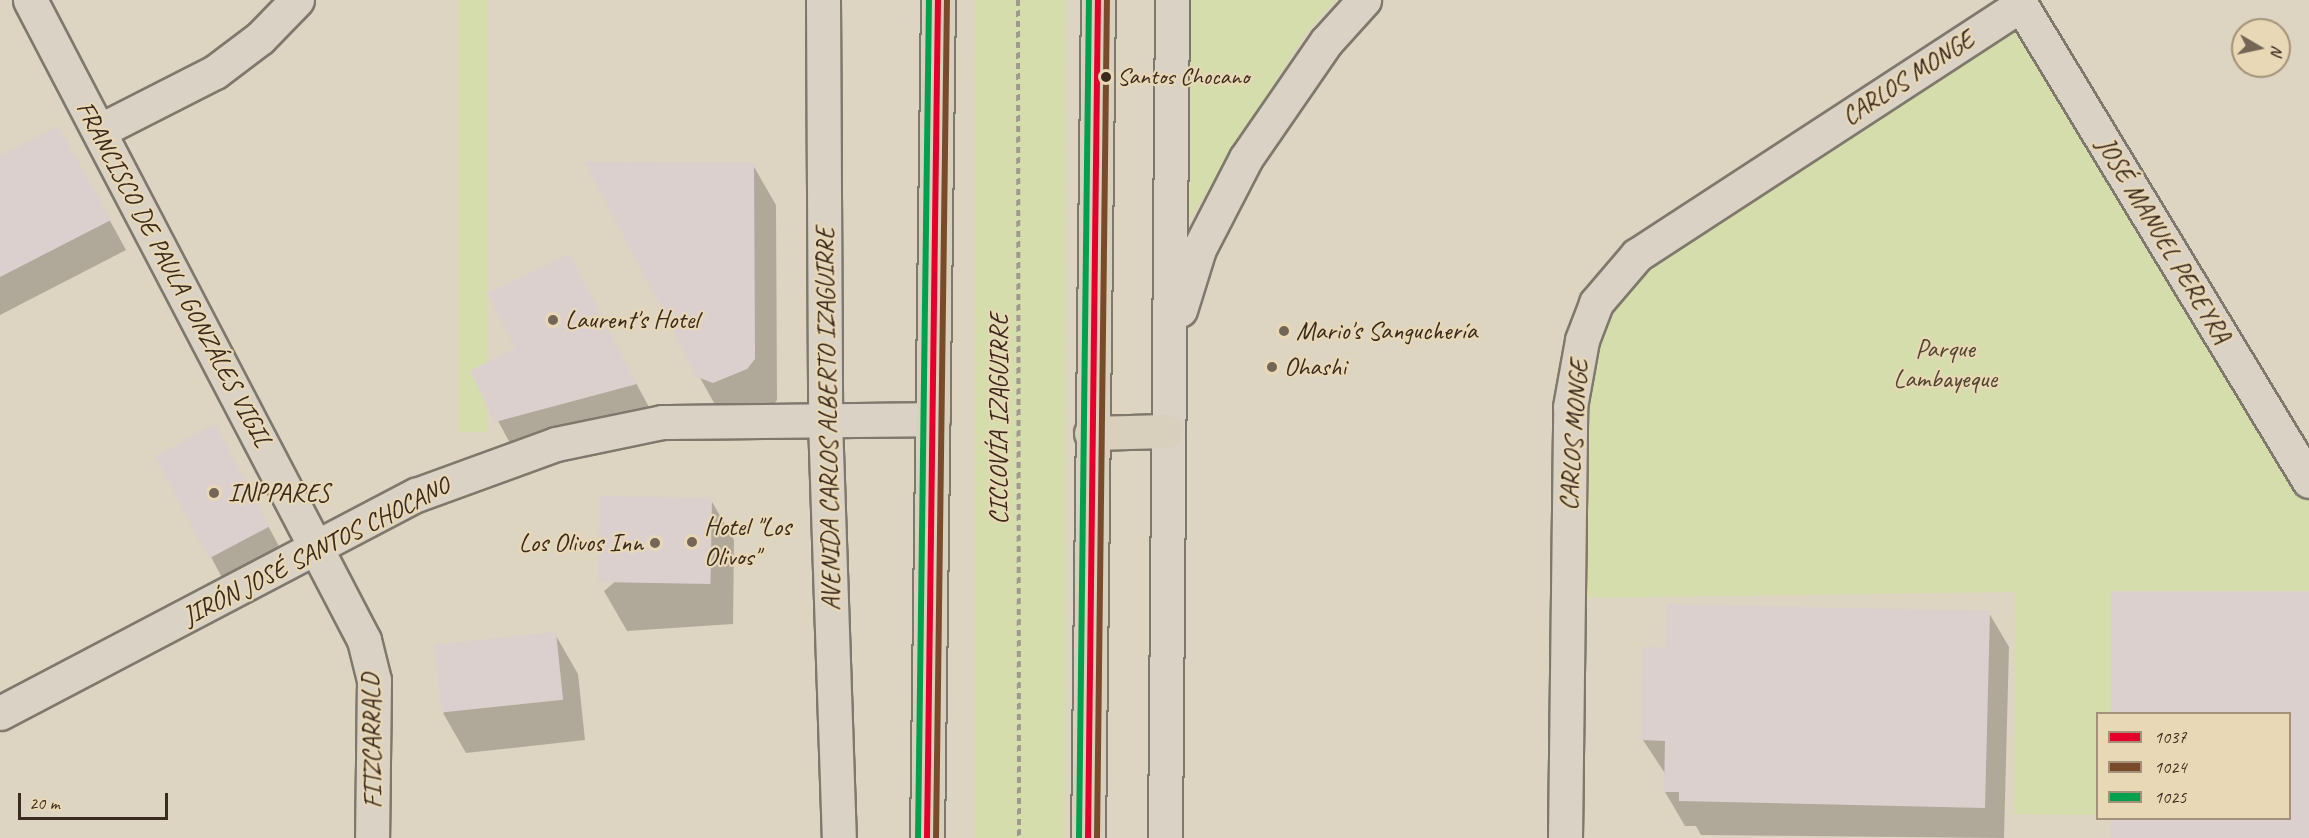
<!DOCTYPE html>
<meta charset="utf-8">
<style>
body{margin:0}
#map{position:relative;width:2309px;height:838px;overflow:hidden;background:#ddd4c1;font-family:Caveat,sans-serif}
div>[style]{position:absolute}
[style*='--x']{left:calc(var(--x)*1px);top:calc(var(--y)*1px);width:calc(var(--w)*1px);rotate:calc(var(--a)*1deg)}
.green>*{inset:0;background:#d5ddac;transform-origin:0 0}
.shadow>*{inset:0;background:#0003;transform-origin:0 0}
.building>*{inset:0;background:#dcd0ce;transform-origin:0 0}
.path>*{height:4px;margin-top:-2px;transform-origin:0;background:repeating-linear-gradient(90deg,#a09990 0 6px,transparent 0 10.5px)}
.roads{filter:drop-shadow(2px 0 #7f786c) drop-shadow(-2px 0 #7f786c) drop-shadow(0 2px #7f786c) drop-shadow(0 -2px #7f786c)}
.minor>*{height:33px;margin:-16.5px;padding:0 16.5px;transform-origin:16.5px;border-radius:16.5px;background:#d9d2c5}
.major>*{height:33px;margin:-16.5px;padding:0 16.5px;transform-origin:16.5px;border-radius:16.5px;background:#d8d0bc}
.bus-1>*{height:6px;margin:-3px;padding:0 3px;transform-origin:3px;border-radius:3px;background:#e4002b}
.bus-2>*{height:6px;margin:-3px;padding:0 3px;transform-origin:3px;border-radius:3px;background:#7a4b2a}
.bus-3>*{height:6px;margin:-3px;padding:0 3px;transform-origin:3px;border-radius:3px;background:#03a04e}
.dots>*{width:16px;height:16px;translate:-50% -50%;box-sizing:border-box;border:3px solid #e9d8b5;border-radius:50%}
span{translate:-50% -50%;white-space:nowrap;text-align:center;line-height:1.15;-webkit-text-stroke:4.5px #e9d8b5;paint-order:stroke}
.bus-label{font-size:24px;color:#3b2a1e}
.left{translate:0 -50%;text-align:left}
.street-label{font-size:26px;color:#3b2a1e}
.poi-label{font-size:26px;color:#3b2a1e}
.right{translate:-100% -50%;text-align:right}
.park-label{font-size:26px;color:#514631}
.legend{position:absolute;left:2096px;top:712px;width:195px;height:108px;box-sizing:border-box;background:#e9d8b5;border:2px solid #a39279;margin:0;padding:8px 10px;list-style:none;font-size:18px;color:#3b2a1e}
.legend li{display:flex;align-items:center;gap:12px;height:30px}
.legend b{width:30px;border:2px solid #a39279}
.north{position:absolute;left:2231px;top:18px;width:60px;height:60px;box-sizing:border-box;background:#e9d8b5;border:2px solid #a39279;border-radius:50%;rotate:99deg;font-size:16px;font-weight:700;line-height:24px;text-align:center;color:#3b2a1e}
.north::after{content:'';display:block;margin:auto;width:21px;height:27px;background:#746657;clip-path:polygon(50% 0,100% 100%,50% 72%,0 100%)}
.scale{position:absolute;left:18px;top:793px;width:150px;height:27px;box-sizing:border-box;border:3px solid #3b2a1e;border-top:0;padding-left:8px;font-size:18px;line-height:21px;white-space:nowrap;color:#3b2a1e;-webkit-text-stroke:4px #e9d8b5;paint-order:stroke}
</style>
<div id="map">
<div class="green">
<i style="left:458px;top:0;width:29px;height:432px"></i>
<i style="left:975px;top:0;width:90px;height:838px"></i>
<i style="clip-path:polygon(1189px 0,1336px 0,1306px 33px,1181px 233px)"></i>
<i style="clip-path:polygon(2020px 5px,2309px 481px,2309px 591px,2111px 591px,2111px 713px,2098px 714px,2097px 815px,2014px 814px,2015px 592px,1567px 598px,1596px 303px)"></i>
</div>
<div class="shadow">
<i style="clip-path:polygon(75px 157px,126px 250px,0 315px,0 158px)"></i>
<i style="clip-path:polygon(753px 165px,776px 205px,777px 400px,770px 409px,722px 417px,699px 376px)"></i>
<i style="clip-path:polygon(568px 256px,658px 424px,520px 462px,472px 372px,517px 349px)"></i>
<i style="left:215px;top:426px;width:153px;height:65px;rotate:62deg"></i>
<i style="clip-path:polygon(711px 500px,734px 540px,733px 624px,627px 631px,604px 591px)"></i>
<i style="clip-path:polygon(2309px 592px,2309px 838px,2112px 838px,2290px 818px,2290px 714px)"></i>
<i style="clip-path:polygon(1989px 613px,2009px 647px,2004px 838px,1701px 835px,1696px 826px,1685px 826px,1665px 792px,1666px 775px,1643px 740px,1667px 649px)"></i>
<i style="clip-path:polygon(555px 634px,578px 674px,585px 740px,466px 753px,443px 713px)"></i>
</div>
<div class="building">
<i style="clip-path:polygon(58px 126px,111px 220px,0 277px,0 156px)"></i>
<i style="clip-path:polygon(585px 162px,754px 163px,755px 359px,747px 369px,713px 383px,697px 377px)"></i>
<i style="clip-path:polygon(569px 254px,637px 384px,495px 422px,470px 371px,515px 348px,488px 293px)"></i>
<i style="left:215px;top:424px;width:116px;height:68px;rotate:62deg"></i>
<i style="left:712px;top:498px;width:86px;height:112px;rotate:91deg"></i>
<i style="clip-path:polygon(2111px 591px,2309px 591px,2309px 838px,2111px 838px,2110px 818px,2290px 818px,2290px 714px,2111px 714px)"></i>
<i style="clip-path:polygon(1667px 604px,1990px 611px,1985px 808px,1679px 801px,1679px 792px,1664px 792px,1665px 741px,1641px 740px,1643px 646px,1666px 648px)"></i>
<i style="left:556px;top:632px;width:68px;height:122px;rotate:84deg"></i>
</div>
<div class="path">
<i style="--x:1018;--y:0;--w:838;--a:89.93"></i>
</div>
<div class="roads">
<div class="minor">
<i style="--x:30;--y:0;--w:722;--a:62.44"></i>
<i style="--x:364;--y:640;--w:41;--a:76"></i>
<i style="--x:374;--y:680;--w:158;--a:90.7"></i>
<i style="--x:823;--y:0;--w:420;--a:89.7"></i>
<i style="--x:825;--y:420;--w:418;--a:88.1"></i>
<i style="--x:2018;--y:0;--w:562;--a:58.83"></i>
<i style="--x:99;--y:131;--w:130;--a:-27"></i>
<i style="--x:215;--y:72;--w:56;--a:-37.1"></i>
<i style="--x:260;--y:38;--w:53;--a:-45.8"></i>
<i style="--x:1180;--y:310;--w:64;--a:-72.7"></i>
<i style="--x:1199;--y:249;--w:102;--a:-62.7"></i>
<i style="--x:1246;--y:158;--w:141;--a:-55.4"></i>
<i style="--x:1326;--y:42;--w:57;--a:-47.9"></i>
<i style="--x:0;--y:713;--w:470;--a:-27.7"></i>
<i style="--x:416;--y:495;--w:149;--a:-20"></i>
<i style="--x:556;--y:444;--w:108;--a:-11.7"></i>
<i style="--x:662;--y:422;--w:271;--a:-0.6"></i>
<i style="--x:1165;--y:838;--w:838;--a:-89.52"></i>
<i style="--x:1565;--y:838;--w:431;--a:-89.3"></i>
<i style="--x:1570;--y:407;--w:68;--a:-79.8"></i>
<i style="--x:1582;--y:340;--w:40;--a:-69"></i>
<i style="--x:1596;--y:303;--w:63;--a:-49.5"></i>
<i style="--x:1637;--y:255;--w:457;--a:-33.1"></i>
</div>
<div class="major">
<i style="--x:1091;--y:433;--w:76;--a:-1.5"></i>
<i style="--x:927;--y:838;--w:838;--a:-89.25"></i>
<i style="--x:1088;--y:838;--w:838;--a:-89.32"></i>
</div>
</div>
<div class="bus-1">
<i style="--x:927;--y:838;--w:838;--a:-89.25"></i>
<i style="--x:1088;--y:838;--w:838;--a:-89.32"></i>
</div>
<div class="bus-2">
<i style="--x:936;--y:838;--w:838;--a:-89.25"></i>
<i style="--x:1097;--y:838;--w:838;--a:-89.32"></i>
</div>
<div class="bus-3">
<i style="--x:918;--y:838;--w:838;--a:-89.25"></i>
<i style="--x:1079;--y:838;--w:838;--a:-89.32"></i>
</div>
<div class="dots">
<i style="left:1106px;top:77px;background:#3b2a1e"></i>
<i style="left:553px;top:320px;background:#746657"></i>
<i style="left:1284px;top:331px;background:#746657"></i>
<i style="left:1272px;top:367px;background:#746657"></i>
<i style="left:214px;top:493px;background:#746657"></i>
<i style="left:692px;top:542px;background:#746657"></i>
<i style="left:655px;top:543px;background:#746657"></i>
</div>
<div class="bus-label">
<span class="left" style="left:1117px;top:77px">Santos Chocano</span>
</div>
<div class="street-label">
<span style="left:1908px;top:78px;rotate:-33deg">CARLOS MONGE</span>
<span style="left:2164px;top:240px;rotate:59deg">JOSÉ MANUEL PEREYRA</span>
<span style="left:174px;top:274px;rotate:62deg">FRANCISCO DE PAULA GONZÁLES VIGIL</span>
<span style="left:828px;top:419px;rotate:-91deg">AVENIDA CARLOS ALBERTO IZAGUIRRE</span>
<span style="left:999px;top:419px;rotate:-90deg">CICLOVÍA IZAGUIRRE</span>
<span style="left:1574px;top:435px;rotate:-86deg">CARLOS MONGE</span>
<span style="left:316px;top:551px;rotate:-27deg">JIRÓN JOSÉ SANTOS CHOCANO</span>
<span style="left:372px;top:741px;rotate:-91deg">FITZCARRALD</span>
</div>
<div class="poi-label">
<span class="left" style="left:565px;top:320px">Laurent's Hotel</span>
<span class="left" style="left:1296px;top:331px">Mario's Sanguchería</span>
<span class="left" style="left:1284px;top:367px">Ohashi</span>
<span class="left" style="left:228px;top:493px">INPPARES</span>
<span class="left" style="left:704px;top:542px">Hotel "Los<br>Olivos"</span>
<span class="right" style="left:643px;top:543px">Los Olivos Inn</span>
</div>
<div class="park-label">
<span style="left:1945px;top:364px">Parque<br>Lambayeque</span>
</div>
<ul class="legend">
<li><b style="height:8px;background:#e4002b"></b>1037</li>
<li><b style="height:8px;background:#7a4b2a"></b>1024</li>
<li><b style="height:8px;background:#03a04e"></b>1025</li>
</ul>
<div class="north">N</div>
<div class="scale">20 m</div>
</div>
